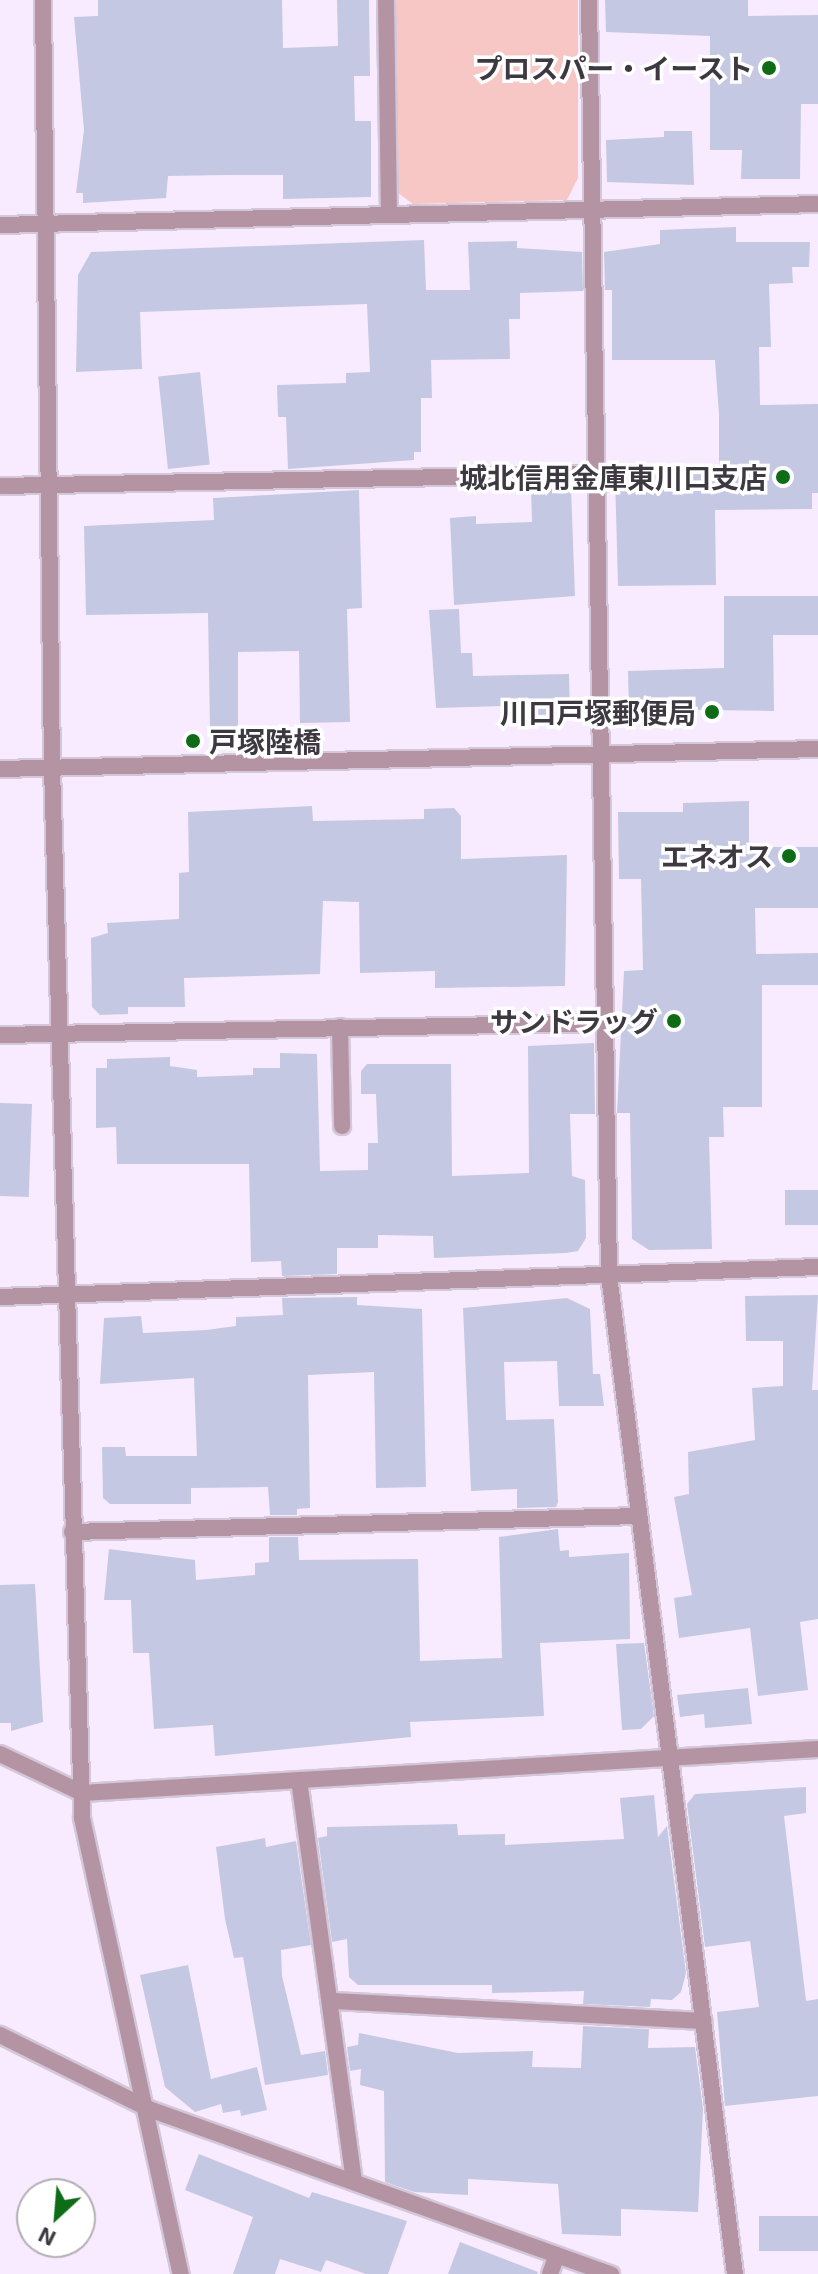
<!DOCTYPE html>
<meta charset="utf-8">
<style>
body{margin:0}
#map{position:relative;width:818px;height:2274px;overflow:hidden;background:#f8ebff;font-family:"Exo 2","Noto Sans JP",sans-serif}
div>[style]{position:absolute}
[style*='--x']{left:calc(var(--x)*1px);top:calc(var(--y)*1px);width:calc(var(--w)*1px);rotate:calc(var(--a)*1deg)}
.green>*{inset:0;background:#f7c7c5}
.building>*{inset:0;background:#c5c8e2;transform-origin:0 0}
.roads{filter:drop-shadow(2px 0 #d3c7d9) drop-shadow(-2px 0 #d3c7d9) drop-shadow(0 2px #d3c7d9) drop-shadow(0 -2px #d3c7d9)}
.service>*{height:16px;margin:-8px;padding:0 8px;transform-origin:8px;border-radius:8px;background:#b493a3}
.minor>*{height:16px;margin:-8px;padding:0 8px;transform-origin:8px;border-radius:8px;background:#b493a3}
.tertiary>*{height:16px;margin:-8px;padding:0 8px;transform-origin:8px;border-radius:8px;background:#b493a3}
.dots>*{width:22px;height:22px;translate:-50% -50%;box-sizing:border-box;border:4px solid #fff;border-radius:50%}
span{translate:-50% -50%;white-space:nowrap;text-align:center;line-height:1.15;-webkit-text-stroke:7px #fff;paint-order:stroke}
.poi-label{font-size:28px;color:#3e3841;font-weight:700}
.right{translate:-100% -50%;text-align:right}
.left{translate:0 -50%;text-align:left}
.north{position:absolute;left:16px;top:2178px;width:80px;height:80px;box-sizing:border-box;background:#fff;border:2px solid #b2afb3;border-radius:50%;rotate:206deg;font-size:22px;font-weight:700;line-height:32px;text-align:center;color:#3e3841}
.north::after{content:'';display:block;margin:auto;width:28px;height:36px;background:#0e6c17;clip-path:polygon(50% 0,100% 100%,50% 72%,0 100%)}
</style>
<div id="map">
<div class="green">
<i style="clip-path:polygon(393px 0,578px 0,578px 178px,567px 200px,413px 204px,398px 193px)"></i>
</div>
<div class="building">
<i style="clip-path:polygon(98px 0,282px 0,283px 48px,338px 46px,337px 0,369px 0,370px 76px,354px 76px,355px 121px,371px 121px,371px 197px,283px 199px,283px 175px,227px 175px,168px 176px,166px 198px,83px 203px,83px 193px,76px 193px,84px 130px,74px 17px,98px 16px)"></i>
<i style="clip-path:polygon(605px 0,748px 0,748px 16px,818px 15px,818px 104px,801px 104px,800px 179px,741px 179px,742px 150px,710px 150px,710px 36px,606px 32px)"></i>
<i style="clip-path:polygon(664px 131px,692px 131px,694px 185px,607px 182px,606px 140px,664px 137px)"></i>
<i style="clip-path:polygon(736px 227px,736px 242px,810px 242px,809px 267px,792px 267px,793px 283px,769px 284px,771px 347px,759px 347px,760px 405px,818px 404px,818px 493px,812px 493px,812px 509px,715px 510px,716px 585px,618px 586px,615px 475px,719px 474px,719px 414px,715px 360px,612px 360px,612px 290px,605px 290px,604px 252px,660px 244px,660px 230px)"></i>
<i style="clip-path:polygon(424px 240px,426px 290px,470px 290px,468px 242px,517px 241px,517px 248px,582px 252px,583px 291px,520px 293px,520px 319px,509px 319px,510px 359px,431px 360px,432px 398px,421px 398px,421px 452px,414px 452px,414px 460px,288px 469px,286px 417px,278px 417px,277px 385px,346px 383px,346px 373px,370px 372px,367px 304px,140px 312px,142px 369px,76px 372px,78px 275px,91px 252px)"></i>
<i style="left:200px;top:372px;width:93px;height:42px;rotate:84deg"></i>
<i style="clip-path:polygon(571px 488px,575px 596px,454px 605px,450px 518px,476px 516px,476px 524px,532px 522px,531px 489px)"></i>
<i style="clip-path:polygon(359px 490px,362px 608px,347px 609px,350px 722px,300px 723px,299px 651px,238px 652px,238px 727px,210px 728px,208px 613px,86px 615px,84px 526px,214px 520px,213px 498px)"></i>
<i style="clip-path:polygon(724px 596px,818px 596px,818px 635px,773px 635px,774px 711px,629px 709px,628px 671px,724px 668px)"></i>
<i style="clip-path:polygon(459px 609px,461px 653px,472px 653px,473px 676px,569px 674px,570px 714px,503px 716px,503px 706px,436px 708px,429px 610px)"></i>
<i style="clip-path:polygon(749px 801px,749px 855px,757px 847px,818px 847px,818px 908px,755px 908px,756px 954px,818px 953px,818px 985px,762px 985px,762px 1107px,723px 1107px,724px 1137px,709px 1137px,712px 1249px,649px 1250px,632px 1239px,630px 1113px,617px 1113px,624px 971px,643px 970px,641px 879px,619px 879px,618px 812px,683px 812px,683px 803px)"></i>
<i style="clip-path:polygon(312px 806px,313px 821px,424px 819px,424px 809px,454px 808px,461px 816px,461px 859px,567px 855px,565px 986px,435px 988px,435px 971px,360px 973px,359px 902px,323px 901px,320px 974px,184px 978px,185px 1007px,128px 1007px,128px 1014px,100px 1015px,92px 1007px,91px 938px,108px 933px,107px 923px,179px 919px,179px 873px,189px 872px,188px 812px)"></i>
<i style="clip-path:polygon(594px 1043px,595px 1114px,570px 1114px,572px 1176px,585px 1180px,586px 1238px,578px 1251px,566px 1253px,434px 1258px,433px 1236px,378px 1235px,378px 1248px,337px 1248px,337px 1274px,282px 1276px,281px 1261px,251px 1262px,249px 1164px,117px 1164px,116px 1127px,96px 1128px,96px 1068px,107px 1068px,107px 1059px,170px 1057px,170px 1066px,197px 1070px,197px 1077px,253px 1075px,253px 1068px,280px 1068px,280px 1053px,317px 1054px,320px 1171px,368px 1170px,368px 1143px,378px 1143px,376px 1094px,361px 1094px,361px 1071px,367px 1064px,451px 1064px,452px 1176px,529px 1173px,528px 1046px)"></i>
<i style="left:32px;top:1104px;width:93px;height:32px;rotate:92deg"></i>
<i style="left:818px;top:1190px;width:35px;height:33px;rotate:90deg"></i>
<i style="clip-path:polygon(818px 1295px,812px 1390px,818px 1390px,818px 1619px,800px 1622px,808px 1690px,758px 1696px,750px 1628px,679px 1638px,674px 1598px,692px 1595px,674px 1497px,689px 1494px,688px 1452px,755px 1440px,752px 1388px,783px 1386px,783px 1341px,746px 1341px,745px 1296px)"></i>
<i style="clip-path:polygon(357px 1297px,357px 1305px,422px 1309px,426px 1487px,376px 1488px,374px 1372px,308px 1375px,310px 1508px,297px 1509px,297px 1515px,270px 1515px,268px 1487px,191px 1488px,191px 1504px,110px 1504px,103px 1498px,102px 1447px,125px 1447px,126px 1456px,197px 1456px,194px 1378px,100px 1384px,104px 1318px,141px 1316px,143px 1333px,206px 1330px,236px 1326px,236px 1317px,283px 1315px,282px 1298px)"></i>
<i style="clip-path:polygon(567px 1298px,590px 1309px,593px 1374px,600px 1374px,604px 1406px,559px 1406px,557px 1361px,504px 1362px,506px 1420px,554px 1419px,558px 1502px,556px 1507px,517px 1508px,517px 1489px,471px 1491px,463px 1308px)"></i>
<i style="clip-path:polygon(558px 1529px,560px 1551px,569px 1550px,569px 1557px,629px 1553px,630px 1639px,540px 1643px,544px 1716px,410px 1722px,411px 1737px,215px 1756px,213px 1725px,154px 1729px,149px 1653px,133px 1653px,131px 1600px,104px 1600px,109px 1549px,195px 1560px,196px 1580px,255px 1575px,255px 1563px,269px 1562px,269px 1537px,298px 1537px,299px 1560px,418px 1559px,420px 1661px,502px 1658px,499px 1537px)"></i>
<i style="clip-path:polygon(35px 1584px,43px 1722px,11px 1731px,11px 1723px,0 1723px,0 1585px)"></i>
<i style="clip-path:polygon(644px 1643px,654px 1716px,641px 1729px,622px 1730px,616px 1644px)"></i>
<i style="clip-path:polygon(748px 1688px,752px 1724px,705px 1728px,704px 1714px,680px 1717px,677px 1695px)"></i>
<i style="clip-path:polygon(806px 1787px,806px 1813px,784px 1816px,806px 2001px,818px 1999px,818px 2096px,725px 2106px,717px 2012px,759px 2007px,750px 1941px,705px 1947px,687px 1804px,695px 1794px)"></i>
<i style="clip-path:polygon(654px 1795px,658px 1837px,667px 1826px,686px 1973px,681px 1992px,672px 2000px,651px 1999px,650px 2007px,583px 2004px,584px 1991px,492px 1993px,492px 1985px,358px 1985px,349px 1977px,347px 1939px,332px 1942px,318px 1838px,327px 1836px,327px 1827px,457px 1824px,458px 1835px,505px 1834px,505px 1845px,624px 1839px,620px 1798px)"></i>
<i style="clip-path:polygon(265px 1838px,266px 1847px,296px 1841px,311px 1945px,281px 1950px,282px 1976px,301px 2055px,325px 2051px,328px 2075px,265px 2085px,243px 1957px,234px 1958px,225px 1919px,216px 1847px)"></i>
<i style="clip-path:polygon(188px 1965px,211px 2079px,257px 2067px,267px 2110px,241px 2116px,240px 2110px,223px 2113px,221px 2104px,195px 2112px,165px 2087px,140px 1975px)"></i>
<i style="clip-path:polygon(583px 2026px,649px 2029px,648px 2048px,695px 2047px,703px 2109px,698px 2212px,621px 2209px,621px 2236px,562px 2234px,558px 2184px,468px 2179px,468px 2195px,414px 2192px,385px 2182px,384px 2091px,360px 2085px,361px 2069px,350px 2071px,347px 2047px,358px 2045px,359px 2033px,458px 2053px,533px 2051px,532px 2067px,581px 2068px)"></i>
<i style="clip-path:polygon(199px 2154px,309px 2198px,312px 2192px,407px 2221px,388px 2274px,366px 2274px,326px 2260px,321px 2272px,280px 2259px,275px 2274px,233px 2274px,253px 2217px,185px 2190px)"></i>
<i style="left:818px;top:2216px;width:35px;height:59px;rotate:90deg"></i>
<i style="clip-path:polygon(460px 2242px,538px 2272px,537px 2274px,448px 2274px)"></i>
</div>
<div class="roads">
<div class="service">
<i style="--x:340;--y:1027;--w:99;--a:88.8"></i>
</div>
<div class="minor">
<i style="--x:43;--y:0;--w:767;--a:89.33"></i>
<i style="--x:52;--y:767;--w:1051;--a:88.36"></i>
<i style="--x:82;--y:1818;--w:467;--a:77.8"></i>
<i style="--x:386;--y:0;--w:213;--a:89.2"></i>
<i style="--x:589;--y:0;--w:1275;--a:89.1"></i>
<i style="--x:609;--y:1275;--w:1007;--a:82.81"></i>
<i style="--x:0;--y:225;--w:818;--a:-1.47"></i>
<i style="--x:0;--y:486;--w:598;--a:-1.15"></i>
<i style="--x:0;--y:1035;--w:601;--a:-1.14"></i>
<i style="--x:0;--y:1297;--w:819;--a:-2.1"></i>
<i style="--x:72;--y:1532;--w:565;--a:-1.62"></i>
<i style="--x:299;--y:1780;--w:405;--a:82.2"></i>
<i style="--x:333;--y:2001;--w:371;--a:3.1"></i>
<i style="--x:0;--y:2035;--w:166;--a:26.4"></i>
<i style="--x:149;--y:2109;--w:491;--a:19.7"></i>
<i style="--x:550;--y:2274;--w:20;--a:-70"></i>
</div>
<div class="tertiary">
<i style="--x:0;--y:769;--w:818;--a:-1.4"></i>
<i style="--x:0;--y:1754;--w:91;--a:25.4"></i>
<i style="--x:82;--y:1793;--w:737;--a:-3.42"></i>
</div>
</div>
<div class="dots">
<i style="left:769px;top:68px;background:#0e6c17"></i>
<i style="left:783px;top:477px;background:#0e6c17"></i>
<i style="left:712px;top:712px;background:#0e6c17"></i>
<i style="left:193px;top:741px;background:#0e6c17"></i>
<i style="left:789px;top:856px;background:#0e6c17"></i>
<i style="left:674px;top:1021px;background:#0e6c17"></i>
</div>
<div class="poi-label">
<span class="right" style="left:753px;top:68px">プロスパー・イースト</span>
<span class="right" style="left:767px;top:477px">城北信用金庫東川口支店</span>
<span class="right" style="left:696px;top:712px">川口戸塚郵便局</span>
<span class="left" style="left:209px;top:741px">戸塚陸橋</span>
<span class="right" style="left:773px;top:856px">エネオス</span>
<span class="right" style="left:658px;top:1021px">サンドラッグ</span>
</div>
<div class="north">N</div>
</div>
